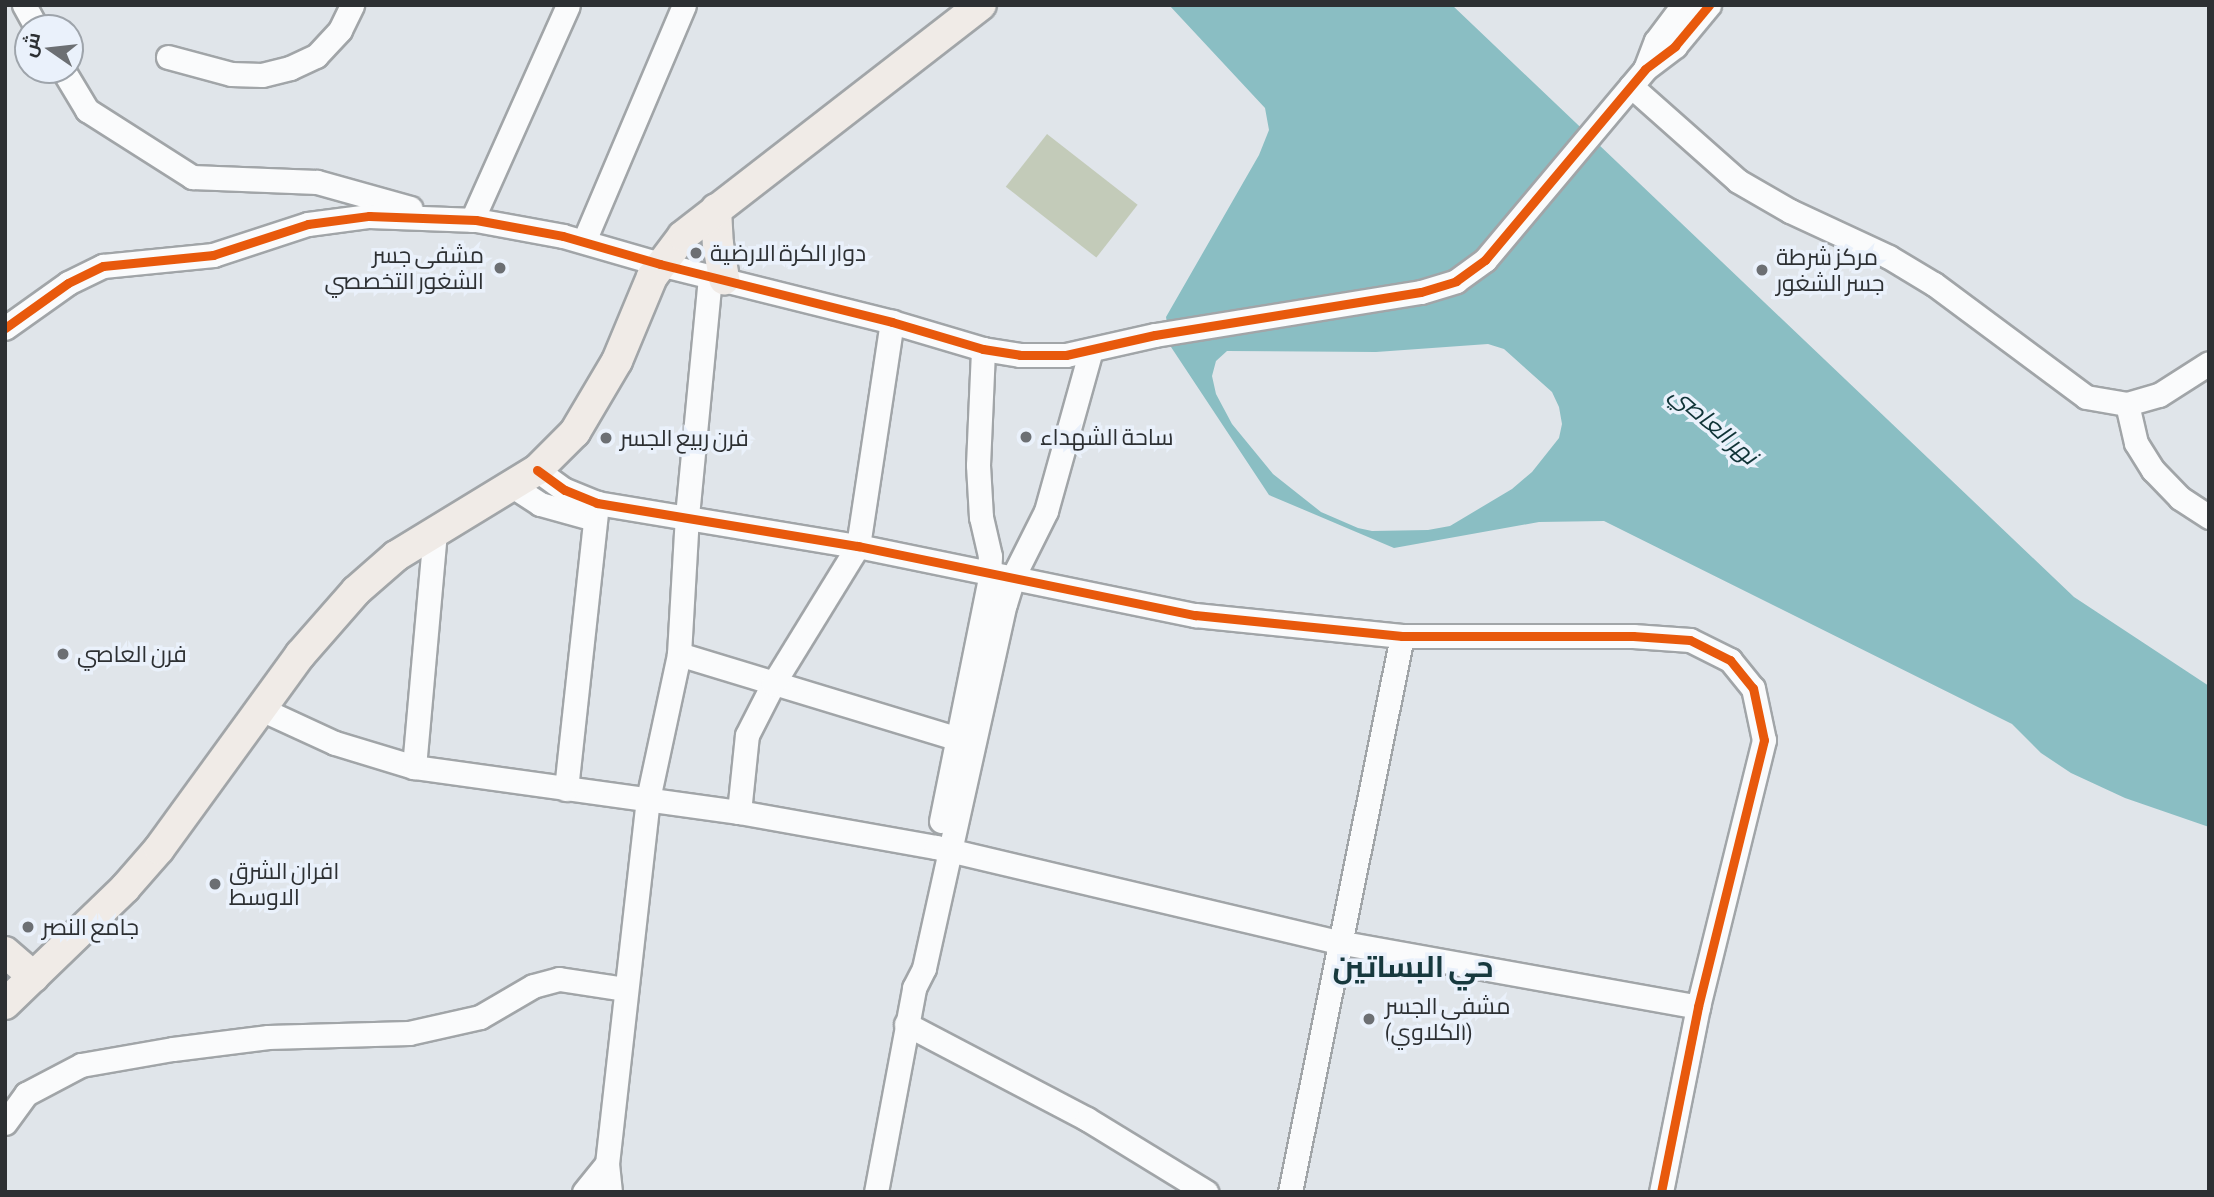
<!DOCTYPE html>
<meta charset="utf-8">
<style>
body{margin:0}
#map{position:relative;width:2214px;height:1197px;overflow:hidden;background:#e0e5ea;font-family:"Asap Condensed",Cairo,sans-serif}
div>[style]{position:absolute}
[style*='--x']{left:calc(var(--x)*1px);top:calc(var(--y)*1px);width:calc(var(--w)*1px);rotate:calc(var(--a)*1deg)}
.green>*{inset:0;background:#c3cbb9;transform-origin:0 0}
.water>*{inset:0;background:#8abec3}
.roads{filter:drop-shadow(2px 0 #a1a5a8) drop-shadow(-2px 0 #a1a5a8) drop-shadow(0 2px #a1a5a8) drop-shadow(0 -2px #a1a5a8)}
.minor>*{height:23px;margin:-11.5px;padding:0 11.5px;transform-origin:11.5px;border-radius:11.5px;background:#fafbfc}
.major>*{height:30px;margin:-15px;padding:0 15px;transform-origin:15px;border-radius:15px;background:#f0ebe7}
.cycleway>*{height:9px;margin:-4.5px;padding:0 4.5px;transform-origin:4.5px;border-radius:4.5px;background:#e8590c}
.dots>*{width:19px;height:19px;translate:-50% -50%;box-sizing:border-box;border:4px solid #eaf1fb;border-radius:50%}
span{translate:-50% -50%;white-space:nowrap;text-align:center;line-height:1.15;-webkit-text-stroke:7px #eaf1fb;paint-order:stroke}
.poi-label{font-size:23px;color:#2d3033}
.left{translate:0 -50%;text-align:left}
.right{translate:-100% -50%;text-align:right}
.water-label{font-size:24px;color:#103437;font-style:italic}
.district-label{font-size:30px;color:#17393e;font-weight:700}
.frame{position:absolute;inset:0;border:7px solid #2d3033;pointer-events:none}
.north{position:absolute;left:14px;top:14px;width:70px;height:70px;box-sizing:border-box;background:#eaf1fb;border:2px solid #9ea4ab;border-radius:50%;rotate:284deg;font-size:19px;font-weight:700;line-height:28px;text-align:center;color:#2d3033}
.north::after{content:'';display:block;margin:auto;width:24px;height:32px;background:#6c6f73;clip-path:polygon(50% 0,100% 100%,50% 72%,0 100%)}
</style>
<div id="map">
<div class="green">
<i style="left:1047px;top:134px;width:115px;height:67px;rotate:38deg"></i>
</div>
<div class="water">
<i style="clip-path:polygon(evenodd,1169px 5px,1452px 5px,2074px 597px,2209px 686px,2209px 827px,2125px 798px,2071px 773px,2041px 753px,2012px 724px,1604px 521px,1539px 522px,1394px 548px,1269px 495px,1171px 347px,1166px 317px,1259px 155px,1269px 130px,1265px 108px,1169px 5px,1488px 344px,1504px 349px,1552px 392px,1559px 407px,1562px 424px,1559px 438px,1532px 472px,1512px 489px,1450px 526px,1428px 530px,1372px 531px,1358px 528px,1321px 512px,1273px 474px,1255px 452px,1232px 424px,1216px 394px,1212px 376px,1216px 361px,1227px 351px,1376px 352px,1488px 344px)"></i>
</div>
<div class="roads">
<div class="minor">
<i style="--x:24;--y:5;--w:26;--a:61"></i>
<i style="--x:168;--y:57;--w:65;--a:15.1"></i>
<i style="--x:231;--y:74;--w:31;--a:2"></i>
<i style="--x:262;--y:75;--w:29;--a:-14"></i>
<i style="--x:290;--y:68;--w:29;--a:-25"></i>
<i style="--x:316;--y:56;--w:35;--a:-47"></i>
<i style="--x:340;--y:30;--w:28;--a:-64"></i>
<i style="--x:1645;--y:69;--w:30;--a:-69"></i>
<i style="--x:1656;--y:41;--w:45;--a:-53.1"></i>
<i style="--x:63;--y:70;--w:47;--a:59"></i>
<i style="--x:87;--y:110;--w:125;--a:32.5"></i>
<i style="--x:192;--y:177;--w:125;--a:2.3"></i>
<i style="--x:317;--y:182;--w:97;--a:15.6"></i>
<i style="--x:1631;--y:86;--w:143;--a:41.6"></i>
<i style="--x:1738;--y:181;--w:60;--a:30"></i>
<i style="--x:1790;--y:211;--w:109;--a:24.9"></i>
<i style="--x:1889;--y:257;--w:52;--a:31"></i>
<i style="--x:1934;--y:284;--w:189;--a:36.6"></i>
<i style="--x:2086;--y:397;--w:42;--a:9.7"></i>
<i style="--x:2127;--y:404;--w:33;--a:-16"></i>
<i style="--x:2159;--y:395;--w:59;--a:-32.6"></i>
<i style="--x:472;--y:220;--w:235;--a:-65.9"></i>
<i style="--x:584;--y:241;--w:256;--a:-67"></i>
<i style="--x:5;--y:328;--w:77;--a:-35.5"></i>
<i style="--x:68;--y:283;--w:39;--a:-26"></i>
<i style="--x:103;--y:266;--w:111;--a:-5.7"></i>
<i style="--x:213;--y:255;--w:100;--a:-18.1"></i>
<i style="--x:308;--y:224;--w:62;--a:-7.5"></i>
<i style="--x:369;--y:216;--w:107;--a:2.1"></i>
<i style="--x:476;--y:220;--w:88;--a:10.4"></i>
<i style="--x:563;--y:236;--w:101;--a:16.1"></i>
<i style="--x:660;--y:264;--w:239;--a:14"></i>
<i style="--x:892;--y:322;--w:95;--a:16.5"></i>
<i style="--x:983;--y:349;--w:37;--a:9"></i>
<i style="--x:1020;--y:355;--w:46;--a:0"></i>
<i style="--x:1066;--y:355;--w:91;--a:-12.7"></i>
<i style="--x:1155;--y:335;--w:269;--a:-9.2"></i>
<i style="--x:1421;--y:292;--w:37;--a:-17"></i>
<i style="--x:1456;--y:281;--w:36;--a:-36"></i>
<i style="--x:1485;--y:260;--w:249;--a:-50"></i>
<i style="--x:1645;--y:69;--w:38;--a:-37"></i>
<i style="--x:1675;--y:46;--w:53;--a:-50.3"></i>
<i style="--x:2127;--y:404;--w:40;--a:77"></i>
<i style="--x:2136;--y:443;--w:32;--a:58"></i>
<i style="--x:2153;--y:470;--w:39;--a:46"></i>
<i style="--x:2180;--y:498;--w:35;--a:33"></i>
<i style="--x:537;--y:470;--w:34;--a:36"></i>
<i style="--x:565;--y:490;--w:35;--a:22"></i>
<i style="--x:597;--y:503;--w:265;--a:9.4"></i>
<i style="--x:858;--y:546;--w:344;--a:11.6"></i>
<i style="--x:1195;--y:615;--w:208;--a:5.8"></i>
<i style="--x:1402;--y:636;--w:231;--a:0"></i>
<i style="--x:1633;--y:636;--w:57;--a:4"></i>
<i style="--x:1690;--y:640;--w:45;--a:26.6"></i>
<i style="--x:1730;--y:660;--w:36;--a:51"></i>
<i style="--x:1753;--y:688;--w:53;--a:78.1"></i>
<i style="--x:1764;--y:740;--w:275;--a:103.9"></i>
<i style="--x:1698;--y:1007;--w:189;--a:101.3"></i>
<i style="--x:511;--y:485;--w:35;--a:33"></i>
<i style="--x:540;--y:504;--w:57;--a:15.3"></i>
<i style="--x:679;--y:654;--w:292;--a:16.9"></i>
<i style="--x:261;--y:709;--w:81;--a:24.7"></i>
<i style="--x:335;--y:743;--w:83;--a:16.9"></i>
<i style="--x:414;--y:767;--w:328;--a:7.9"></i>
<i style="--x:739;--y:812;--w:200;--a:10.1"></i>
<i style="--x:936;--y:847;--w:413;--a:13.3"></i>
<i style="--x:1338;--y:942;--w:366;--a:10.2"></i>
<i style="--x:414;--y:767;--w:238;--a:-84.9"></i>
<i style="--x:566;--y:789;--w:288;--a:-83.8"></i>
<i style="--x:739;--y:812;--w:77;--a:-84.1"></i>
<i style="--x:747;--y:735;--w:57;--a:-63"></i>
<i style="--x:773;--y:684;--w:162;--a:-58.4"></i>
<i style="--x:858;--y:546;--w:227;--a:-81.4"></i>
<i style="--x:941;--y:821;--w:244;--a:-78.6"></i>
<i style="--x:989;--y:582;--w:26;--a:-88"></i>
<i style="--x:990;--y:556;--w:40;--a:-103"></i>
<i style="--x:981;--y:517;--w:52;--a:-93.3"></i>
<i style="--x:978;--y:465;--w:116;--a:-87.5"></i>
<i style="--x:906;--y:1024;--w:204;--a:27.7"></i>
<i style="--x:1087;--y:1119;--w:140;--a:31.5"></i>
<i style="--x:5;--y:1123;--w:36;--a:-54"></i>
<i style="--x:26;--y:1094;--w:62;--a:-27.8"></i>
<i style="--x:81;--y:1065;--w:93;--a:-9.9"></i>
<i style="--x:173;--y:1049;--w:96;--a:-7.2"></i>
<i style="--x:268;--y:1037;--w:141;--a:-1.6"></i>
<i style="--x:409;--y:1033;--w:73;--a:-12.7"></i>
<i style="--x:480;--y:1017;--w:61;--a:-30.3"></i>
<i style="--x:533;--y:986;--w:27;--a:-15"></i>
<i style="--x:559;--y:979;--w:66;--a:8.7"></i>
<i style="--x:584;--y:1192;--w:36;--a:-51"></i>
<i style="--x:610;--y:1192;--w:28;--a:-96"></i>
<i style="--x:607;--y:1164;--w:367;--a:-83.6"></i>
<i style="--x:648;--y:799;--w:148;--a:-77.9"></i>
<i style="--x:679;--y:654;--w:138;--a:-86.7"></i>
<i style="--x:687;--y:516;--w:242;--a:-84.5"></i>
<i style="--x:876;--y:1192;--w:208;--a:-79.4"></i>
<i style="--x:914;--y:988;--w:22;--a:-63"></i>
<i style="--x:924;--y:968;--w:373;--a:-77.5"></i>
<i style="--x:1005;--y:604;--w:28;--a:-73"></i>
<i style="--x:1013;--y:577;--w:74;--a:-63.4"></i>
<i style="--x:1046;--y:511;--w:167;--a:-74.4"></i>
<i style="--x:1290;--y:1192;--w:567;--a:-78.61"></i>
</div>
<div class="major">
<i style="--x:716;--y:209;--w:35;--a:87"></i>
<i style="--x:718;--y:244;--w:36;--a:80"></i>
<i style="--x:5;--y:952;--w:38;--a:41"></i>
<i style="--x:5;--y:1004;--w:167;--a:-44"></i>
<i style="--x:125;--y:888;--w:52;--a:-48.9"></i>
<i style="--x:159;--y:849;--w:240;--a:-54"></i>
<i style="--x:300;--y:655;--w:85;--a:-48.8"></i>
<i style="--x:356;--y:591;--w:53;--a:-41.2"></i>
<i style="--x:396;--y:556;--w:165;--a:-31.4"></i>
<i style="--x:537;--y:470;--w:54;--a:-45"></i>
<i style="--x:575;--y:432;--w:82;--a:-59.4"></i>
<i style="--x:617;--y:361;--w:91;--a:-67.4"></i>
<i style="--x:652;--y:277;--w:51;--a:-52.9"></i>
<i style="--x:683;--y:236;--w:377;--a:-37.8"></i>
</div>
</div>
<div class="cycleway">
<i style="--x:5;--y:328;--w:77;--a:-35.5"></i>
<i style="--x:68;--y:283;--w:39;--a:-26"></i>
<i style="--x:103;--y:266;--w:111;--a:-5.7"></i>
<i style="--x:213;--y:255;--w:100;--a:-18.1"></i>
<i style="--x:308;--y:224;--w:62;--a:-7.5"></i>
<i style="--x:369;--y:216;--w:107;--a:2.1"></i>
<i style="--x:476;--y:220;--w:88;--a:10.4"></i>
<i style="--x:563;--y:236;--w:101;--a:16.1"></i>
<i style="--x:660;--y:264;--w:239;--a:14"></i>
<i style="--x:892;--y:322;--w:95;--a:16.5"></i>
<i style="--x:983;--y:349;--w:37;--a:9"></i>
<i style="--x:1020;--y:355;--w:46;--a:0"></i>
<i style="--x:1066;--y:355;--w:91;--a:-12.7"></i>
<i style="--x:1155;--y:335;--w:269;--a:-9.2"></i>
<i style="--x:1421;--y:292;--w:37;--a:-17"></i>
<i style="--x:1456;--y:281;--w:36;--a:-36"></i>
<i style="--x:1485;--y:260;--w:249;--a:-50"></i>
<i style="--x:1645;--y:69;--w:38;--a:-37"></i>
<i style="--x:1675;--y:46;--w:53;--a:-50.3"></i>
<i style="--x:537;--y:470;--w:34;--a:36"></i>
<i style="--x:565;--y:490;--w:35;--a:22"></i>
<i style="--x:597;--y:503;--w:265;--a:9.4"></i>
<i style="--x:858;--y:546;--w:344;--a:11.6"></i>
<i style="--x:1195;--y:615;--w:208;--a:5.8"></i>
<i style="--x:1402;--y:636;--w:231;--a:0"></i>
<i style="--x:1633;--y:636;--w:57;--a:4"></i>
<i style="--x:1690;--y:640;--w:45;--a:26.6"></i>
<i style="--x:1730;--y:660;--w:36;--a:51"></i>
<i style="--x:1753;--y:688;--w:53;--a:78.1"></i>
<i style="--x:1764;--y:740;--w:275;--a:103.9"></i>
<i style="--x:1698;--y:1007;--w:189;--a:101.3"></i>
</div>
<div class="dots">
<i style="left:696px;top:253px;background:#6c6f73"></i>
<i style="left:500px;top:268px;background:#6c6f73"></i>
<i style="left:1762px;top:270px;background:#6c6f73"></i>
<i style="left:1026px;top:437px;background:#6c6f73"></i>
<i style="left:606px;top:438px;background:#6c6f73"></i>
<i style="left:63px;top:654px;background:#6c6f73"></i>
<i style="left:215px;top:884px;background:#6c6f73"></i>
<i style="left:28px;top:927px;background:#6c6f73"></i>
<i style="left:1369px;top:1019px;background:#6c6f73"></i>
</div>
<div class="poi-label">
<span class="left" style="left:710px;top:253px">دوار الكرة الارضية</span>
<span class="right" style="left:484px;top:268px">مشفى جسر<br>الشغور التخصصي</span>
<span class="left" style="left:1776px;top:270px">مركز شرطة<br>جسر الشغور</span>
<span class="left" style="left:1040px;top:437px">ساحة الشهداء</span>
<span class="left" style="left:620px;top:438px">فرن ربيع الجسر</span>
<span class="left" style="left:77px;top:654px">فرن العاصي</span>
<span class="left" style="left:229px;top:884px">افران الشرق<br>الاوسط</span>
<span class="left" style="left:42px;top:927px">جامع النصر</span>
<span class="left" style="left:1385px;top:1019px">مشفى الجسر<br>(الكلاوي)</span>
</div>
<div class="water-label">
<span style="left:1714px;top:425px;rotate:41deg">نهر العاصي</span>
</div>
<div class="district-label">
<span style="left:1413px;top:966px">حي البساتين</span>
</div>
<div class="frame"></div>
<div class="north">ش</div>
</div>
